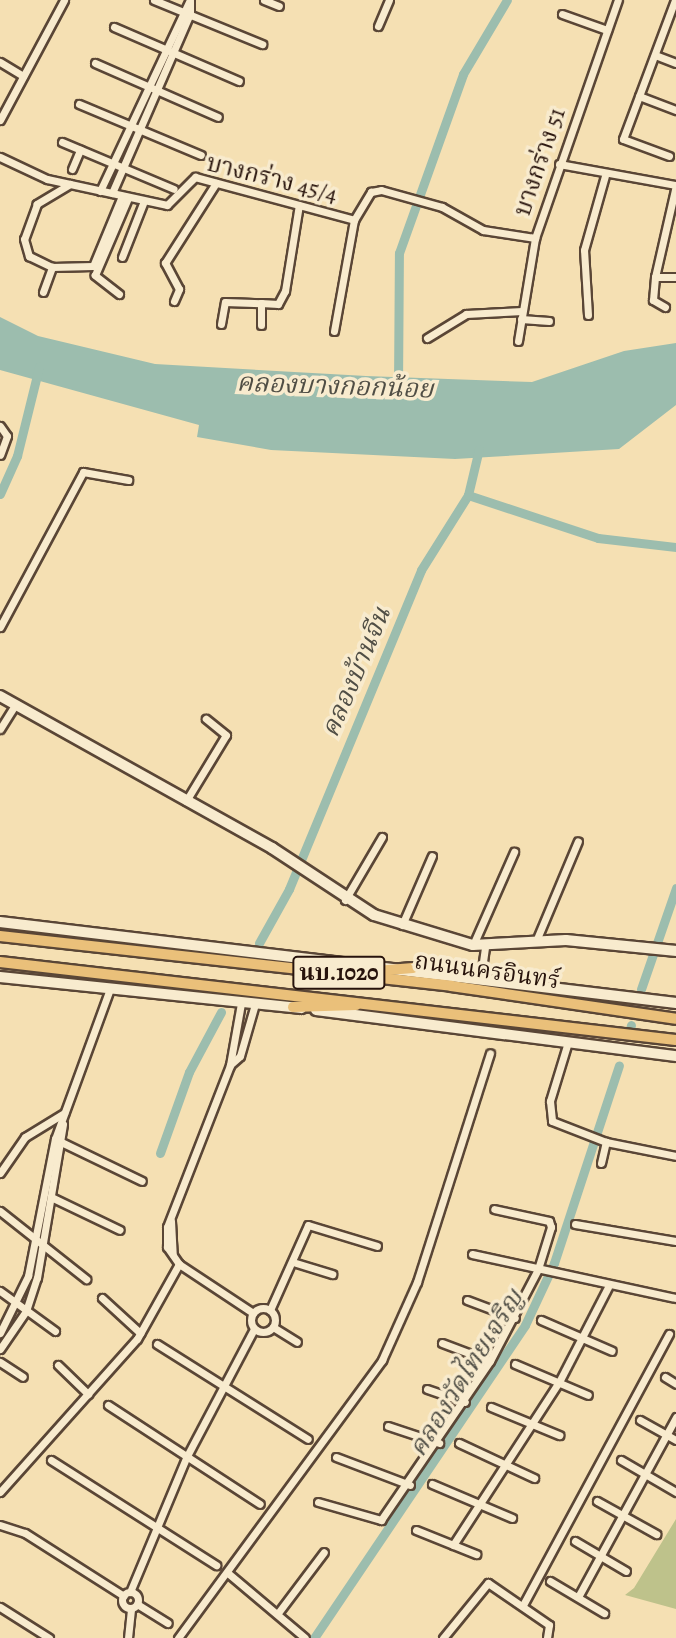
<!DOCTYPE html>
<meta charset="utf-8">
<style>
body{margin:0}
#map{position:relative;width:676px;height:1638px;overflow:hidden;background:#f5e0b3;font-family:Alegreya,"Noto Serif Thai",serif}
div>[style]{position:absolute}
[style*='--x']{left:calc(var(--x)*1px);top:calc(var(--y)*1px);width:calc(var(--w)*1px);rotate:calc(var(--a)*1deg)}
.green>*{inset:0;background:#bec28b}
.water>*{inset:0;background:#9cbdae}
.canal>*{height:9px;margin:-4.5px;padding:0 4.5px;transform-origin:4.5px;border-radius:4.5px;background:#9cbdae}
.roads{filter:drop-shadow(2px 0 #5a4636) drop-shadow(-2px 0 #5a4636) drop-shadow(0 2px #5a4636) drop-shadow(0 -2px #5a4636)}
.street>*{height:7px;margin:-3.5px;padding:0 3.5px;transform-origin:3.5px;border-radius:3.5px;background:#f8ebce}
.street>.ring{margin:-3.5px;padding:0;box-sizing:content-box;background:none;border:7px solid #f8ebce;border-radius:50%}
.secondary>*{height:10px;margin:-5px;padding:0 5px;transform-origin:5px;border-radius:5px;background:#f8ebce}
.primary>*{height:10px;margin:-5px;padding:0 5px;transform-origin:5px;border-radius:5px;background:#eac07a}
span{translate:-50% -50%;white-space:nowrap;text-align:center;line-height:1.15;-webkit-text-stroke:7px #f8ebce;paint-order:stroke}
.shield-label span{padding:2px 5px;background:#f8ebce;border:2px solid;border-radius:5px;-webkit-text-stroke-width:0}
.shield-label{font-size:23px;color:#27130c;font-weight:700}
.street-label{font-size:24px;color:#27130c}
.water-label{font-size:26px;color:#504e45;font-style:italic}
</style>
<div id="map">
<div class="green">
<i style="clip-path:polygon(676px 1519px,676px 1609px,625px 1595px,634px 1588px)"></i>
</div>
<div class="water">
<i style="clip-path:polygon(0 317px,38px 336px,155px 364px,366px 376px,532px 382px,624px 351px,676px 343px,676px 405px,619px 449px,455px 459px,271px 450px,197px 437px,199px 425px,0 370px)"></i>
</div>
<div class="canal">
<i style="--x:398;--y:387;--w:134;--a:-89.6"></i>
<i style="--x:399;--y:253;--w:190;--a:-70.3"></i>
<i style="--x:463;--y:74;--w:86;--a:-59.3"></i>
<i style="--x:0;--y:494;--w:42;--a:-65.9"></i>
<i style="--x:17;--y:456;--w:92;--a:-76.1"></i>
<i style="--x:468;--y:495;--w:137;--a:18.3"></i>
<i style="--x:598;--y:538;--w:79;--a:6.6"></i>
<i style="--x:259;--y:943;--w:62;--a:-60.9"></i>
<i style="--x:289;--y:889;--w:345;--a:-67.5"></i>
<i style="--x:421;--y:570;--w:89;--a:-57.9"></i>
<i style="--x:468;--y:495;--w:47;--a:-76.6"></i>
<i style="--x:641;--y:989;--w:107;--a:-70.9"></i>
<i style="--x:630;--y:1029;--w:4;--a:-76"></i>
<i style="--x:160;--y:1153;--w:86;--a:-70.3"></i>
<i style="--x:189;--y:1072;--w:68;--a:-61.9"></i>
<i style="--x:314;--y:1638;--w:377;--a:-56"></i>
<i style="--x:525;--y:1325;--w:68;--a:-64.9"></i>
<i style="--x:554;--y:1263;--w:208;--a:-71.8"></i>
</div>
<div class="roads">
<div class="street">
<i style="--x:154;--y:0;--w:117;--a:22.2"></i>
<i style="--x:264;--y:0;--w:16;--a:22"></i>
<i style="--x:562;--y:14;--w:48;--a:19.6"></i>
<i style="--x:378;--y:26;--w:28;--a:-67"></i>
<i style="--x:114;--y:27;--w:136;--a:23.4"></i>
<i style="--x:655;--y:55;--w:22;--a:21"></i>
<i style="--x:0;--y:62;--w:27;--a:31"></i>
<i style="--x:95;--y:63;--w:134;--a:23.7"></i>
<i style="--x:639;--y:96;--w:40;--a:21"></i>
<i style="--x:79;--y:104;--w:132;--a:22.7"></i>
<i style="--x:0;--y:120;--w:136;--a:-61.9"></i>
<i style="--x:62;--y:142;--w:121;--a:22.8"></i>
<i style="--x:669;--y:156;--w:49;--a:-159.7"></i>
<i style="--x:623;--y:139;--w:148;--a:-69.5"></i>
<i style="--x:0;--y:157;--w:52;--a:25.1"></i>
<i style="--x:47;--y:179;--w:123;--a:12.2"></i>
<i style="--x:167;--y:205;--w:40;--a:-45"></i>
<i style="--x:195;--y:177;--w:165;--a:15.1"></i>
<i style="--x:354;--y:220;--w:33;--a:-59"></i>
<i style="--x:371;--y:192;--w:10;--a:-11"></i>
<i style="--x:381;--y:190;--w:63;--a:15.6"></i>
<i style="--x:442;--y:207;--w:47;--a:29.3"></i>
<i style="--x:483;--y:230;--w:53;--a:8.7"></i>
<i style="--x:559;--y:164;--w:119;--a:10.2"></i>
<i style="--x:72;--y:169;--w:21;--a:-67"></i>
<i style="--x:70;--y:184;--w:39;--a:149"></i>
<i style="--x:37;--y:204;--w:37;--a:110"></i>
<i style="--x:24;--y:239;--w:18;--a:74"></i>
<i style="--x:29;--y:256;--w:25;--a:26"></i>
<i style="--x:52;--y:267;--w:41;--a:-1.4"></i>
<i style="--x:93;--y:266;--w:76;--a:-67.5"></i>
<i style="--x:100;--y:191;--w:211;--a:-64.8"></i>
<i style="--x:112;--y:193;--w:195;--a:-66.5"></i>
<i style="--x:190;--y:14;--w:13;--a:-90"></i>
<i style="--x:122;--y:257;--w:60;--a:-68.6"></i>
<i style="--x:655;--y:277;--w:21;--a:0"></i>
<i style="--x:43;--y:292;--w:27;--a:-70"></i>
<i style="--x:119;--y:294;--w:31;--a:-142"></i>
<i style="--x:95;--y:275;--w:84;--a:-66.8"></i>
<i style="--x:174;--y:301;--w:13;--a:-67"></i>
<i style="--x:179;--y:289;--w:30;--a:-118"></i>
<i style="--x:165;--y:263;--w:95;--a:-57.5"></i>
<i style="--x:665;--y:307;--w:14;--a:-150"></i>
<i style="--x:653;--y:300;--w:23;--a:-85"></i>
<i style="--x:655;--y:277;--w:94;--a:-77.1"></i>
<i style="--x:588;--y:315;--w:65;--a:-93.5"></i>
<i style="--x:584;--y:250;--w:77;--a:-74.2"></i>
<i style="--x:521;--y:319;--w:28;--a:4"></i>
<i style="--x:221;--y:324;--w:22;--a:-80"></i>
<i style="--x:225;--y:302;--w:36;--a:2"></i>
<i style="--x:261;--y:325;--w:22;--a:-90"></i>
<i style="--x:261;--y:303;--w:17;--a:3"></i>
<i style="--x:278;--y:304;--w:15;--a:-62"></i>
<i style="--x:285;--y:291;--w:87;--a:-80.8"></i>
<i style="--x:334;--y:331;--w:113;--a:-79.8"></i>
<i style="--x:427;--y:338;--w:46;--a:-31.6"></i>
<i style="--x:466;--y:314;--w:56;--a:-3.1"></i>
<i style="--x:518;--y:341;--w:104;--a:-80.6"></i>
<i style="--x:535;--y:238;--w:252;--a:-70.8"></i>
<i style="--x:0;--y:426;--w:12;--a:55"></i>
<i style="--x:7;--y:436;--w:20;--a:110"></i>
<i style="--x:0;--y:627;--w:176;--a:-61.8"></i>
<i style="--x:83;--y:472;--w:46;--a:10.1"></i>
<i style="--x:0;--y:729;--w:28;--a:-58"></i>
<i style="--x:186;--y:801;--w:77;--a:-58.8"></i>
<i style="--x:226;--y:735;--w:26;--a:-141"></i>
<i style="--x:345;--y:900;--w:73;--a:-59.6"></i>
<i style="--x:402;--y:925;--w:75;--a:-66.5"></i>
<i style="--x:536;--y:941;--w:108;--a:-67.2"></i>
<i style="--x:473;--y:945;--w:102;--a:-66.2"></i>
<i style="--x:481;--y:976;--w:30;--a:-82"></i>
<i style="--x:568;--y:1042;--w:62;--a:107"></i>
<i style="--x:550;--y:1101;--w:20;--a:84"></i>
<i style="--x:552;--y:1121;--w:58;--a:21.3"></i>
<i style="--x:230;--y:1065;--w:63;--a:-79.9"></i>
<i style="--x:57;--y:1140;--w:94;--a:25.8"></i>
<i style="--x:601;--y:1163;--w:22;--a:-77"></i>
<i style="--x:606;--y:1142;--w:71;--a:11.3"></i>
<i style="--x:0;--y:1173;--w:44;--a:-55.2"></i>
<i style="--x:25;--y:1137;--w:46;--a:-31.6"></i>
<i style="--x:51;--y:1197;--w:76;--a:25.6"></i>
<i style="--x:0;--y:1211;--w:110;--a:38.3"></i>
<i style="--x:171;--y:1221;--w:33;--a:87"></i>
<i style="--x:575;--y:1224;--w:102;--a:9.6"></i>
<i style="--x:472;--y:1254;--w:209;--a:12.2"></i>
<i style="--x:296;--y:1263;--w:38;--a:17"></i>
<i style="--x:0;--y:1291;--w:68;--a:36"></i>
<i style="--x:102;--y:1298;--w:52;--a:42.6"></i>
<i style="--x:467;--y:1300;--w:51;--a:20.6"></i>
<i class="ring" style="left:251px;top:1308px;width:17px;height:17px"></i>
<i style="--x:270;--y:1310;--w:93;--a:-65.9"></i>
<i style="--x:308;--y:1225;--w:72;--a:16.9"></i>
<i style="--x:253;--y:1313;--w:89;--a:-146.5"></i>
<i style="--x:179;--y:1264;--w:21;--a:-125"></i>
<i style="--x:167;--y:1247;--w:20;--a:-90"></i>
<i style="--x:167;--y:1227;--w:174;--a:-68.7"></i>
<i style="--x:230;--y:1065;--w:13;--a:-42"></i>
<i style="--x:240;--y:1056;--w:54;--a:-73.9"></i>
<i style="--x:541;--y:1320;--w:77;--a:23.6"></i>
<i style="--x:273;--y:1327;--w:28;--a:32"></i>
<i style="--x:0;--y:1333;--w:64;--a:-63.8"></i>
<i style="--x:28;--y:1276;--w:140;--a:-78.9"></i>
<i style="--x:55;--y:1139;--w:160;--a:-69.9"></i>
<i style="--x:442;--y:1343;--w:51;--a:20.6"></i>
<i style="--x:157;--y:1344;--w:178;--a:32.2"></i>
<i style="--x:0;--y:1349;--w:46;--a:-55.6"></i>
<i style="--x:26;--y:1311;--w:35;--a:-72"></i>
<i style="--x:37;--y:1278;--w:156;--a:-80.4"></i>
<i style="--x:0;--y:1362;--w:27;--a:33"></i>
<i style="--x:515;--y:1364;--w:79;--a:23"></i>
<i style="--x:58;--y:1365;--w:42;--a:44"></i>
<i style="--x:665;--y:1377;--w:13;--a:32"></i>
<i style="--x:427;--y:1389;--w:40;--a:18.9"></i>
<i style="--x:108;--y:1405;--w:181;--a:33.1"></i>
<i style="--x:491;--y:1407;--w:74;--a:22.4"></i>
<i style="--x:640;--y:1420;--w:41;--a:29.1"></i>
<i style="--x:388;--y:1426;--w:54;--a:18.4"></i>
<i style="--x:459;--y:1443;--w:83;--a:25"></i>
<i style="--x:336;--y:1457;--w:79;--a:20.7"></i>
<i style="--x:51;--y:1460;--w:196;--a:32.5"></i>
<i style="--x:621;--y:1460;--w:64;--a:30.2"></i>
<i style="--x:432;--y:1484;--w:87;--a:23"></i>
<i style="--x:0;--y:1492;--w:205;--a:-48.2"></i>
<i style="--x:137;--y:1339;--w:86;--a:-60.8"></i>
<i style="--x:597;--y:1501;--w:68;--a:29.2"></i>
<i style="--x:318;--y:1502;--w:66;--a:15.9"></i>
<i style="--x:381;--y:1520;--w:193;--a:-55.6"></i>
<i style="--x:490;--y:1361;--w:104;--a:-62.4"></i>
<i style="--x:538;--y:1269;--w:44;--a:-72.8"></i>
<i style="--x:551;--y:1227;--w:6;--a:-108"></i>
<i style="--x:549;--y:1221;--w:56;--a:-167.7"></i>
<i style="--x:0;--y:1525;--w:26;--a:18"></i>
<i style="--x:25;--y:1533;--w:117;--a:32.5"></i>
<i style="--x:416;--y:1530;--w:65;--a:21.8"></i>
<i style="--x:575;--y:1541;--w:59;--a:30.5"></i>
<i style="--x:453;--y:1545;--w:194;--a:-57"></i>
<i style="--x:559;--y:1382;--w:107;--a:-62.7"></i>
<i style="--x:229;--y:1574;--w:99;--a:40.1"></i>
<i style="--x:550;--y:1581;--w:63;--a:30.7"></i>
<i style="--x:130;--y:1592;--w:147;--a:-67.3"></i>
<i style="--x:187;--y:1456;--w:144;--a:-62.2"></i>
<i class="ring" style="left:122px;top:1592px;width:9px;height:9px"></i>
<i style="--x:578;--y:1597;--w:205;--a:-61.4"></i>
<i style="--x:137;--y:1604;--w:36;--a:32"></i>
<i style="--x:523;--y:1605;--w:308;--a:-61.7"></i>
<i style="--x:0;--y:1607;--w:58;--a:32.3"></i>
<i style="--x:278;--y:1613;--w:76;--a:-53"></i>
<i style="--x:128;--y:1638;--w:30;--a:-84"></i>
<i style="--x:178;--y:1638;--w:345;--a:-53.7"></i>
<i style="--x:382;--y:1360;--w:85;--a:-65.8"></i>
<i style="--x:417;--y:1282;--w:240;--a:-72.3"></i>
<i style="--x:443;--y:1638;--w:71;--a:-50.7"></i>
<i style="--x:488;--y:1583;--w:74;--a:34.5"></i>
<i style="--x:549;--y:1625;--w:13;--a:99"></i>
</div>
<div class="secondary">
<i style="--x:0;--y:696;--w:312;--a:29.2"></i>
<i style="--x:272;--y:848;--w:122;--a:33.3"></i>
<i style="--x:374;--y:915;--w:103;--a:16.9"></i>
<i style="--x:473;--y:945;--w:93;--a:-3.1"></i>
<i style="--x:566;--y:940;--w:111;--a:5.7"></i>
<i style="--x:0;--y:922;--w:681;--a:6.83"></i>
<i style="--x:0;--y:977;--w:303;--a:5.9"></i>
<i style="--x:316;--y:1010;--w:363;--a:7.3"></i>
</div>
<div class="primary">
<i style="--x:0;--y:936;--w:454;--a:6.3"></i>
<i style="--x:451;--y:986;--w:227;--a:8.3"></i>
<i style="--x:0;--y:962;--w:680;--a:6.58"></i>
<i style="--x:364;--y:972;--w:49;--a:-4.7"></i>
<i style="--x:293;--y:1007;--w:63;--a:-1.8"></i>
</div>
</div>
<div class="shield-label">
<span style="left:339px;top:973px">นบ.1020</span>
</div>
<div class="street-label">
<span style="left:540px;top:162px;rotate:-71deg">บางกร่าง 51</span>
<span style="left:272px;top:179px;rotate:14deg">บางกร่าง 45/4</span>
<span style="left:487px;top:971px;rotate:8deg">ถนนนครอินทร์</span>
</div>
<div class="water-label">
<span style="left:335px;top:386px;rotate:2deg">คลองบางกอกน้อย</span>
<span style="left:356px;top:672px;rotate:-67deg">คลองบ้านจีน</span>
<span style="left:466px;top:1373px;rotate:-58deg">คลองวัดไทยเจริญ</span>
</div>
</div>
